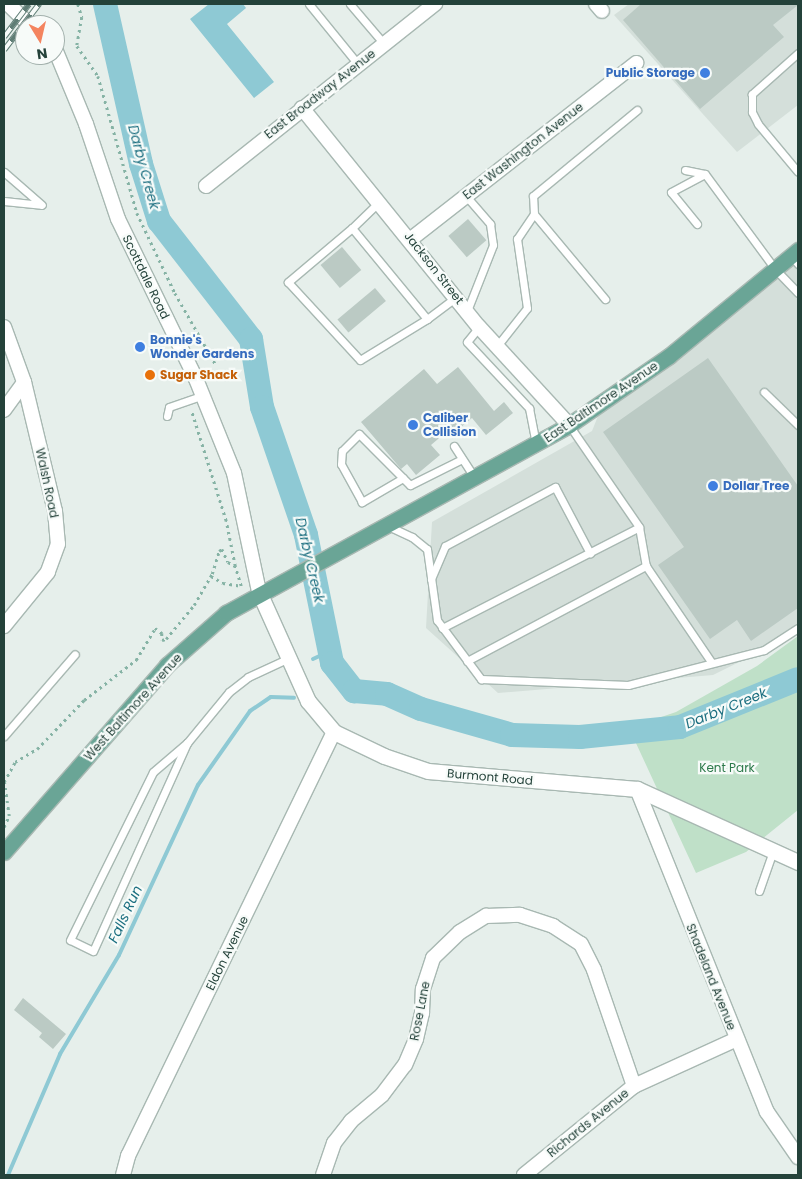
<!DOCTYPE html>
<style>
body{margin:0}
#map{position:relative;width:802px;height:1179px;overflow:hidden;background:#e6efeb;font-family:Poppins,sans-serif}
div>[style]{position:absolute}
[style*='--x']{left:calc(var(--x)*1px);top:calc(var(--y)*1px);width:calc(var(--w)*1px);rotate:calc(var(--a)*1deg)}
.built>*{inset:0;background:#d4dfda}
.green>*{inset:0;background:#bfe0c8}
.water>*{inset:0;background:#8ec9d4}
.stream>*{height:4px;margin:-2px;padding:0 2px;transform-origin:2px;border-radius:2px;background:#8ec9d4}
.river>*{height:24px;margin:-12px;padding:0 12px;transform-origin:12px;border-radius:12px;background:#8ec9d4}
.building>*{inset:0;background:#bbcac4;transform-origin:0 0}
.path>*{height:2.5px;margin-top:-1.25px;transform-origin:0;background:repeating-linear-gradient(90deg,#86b3a5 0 2.5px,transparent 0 6.5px)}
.roads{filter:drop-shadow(1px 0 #a8b8b2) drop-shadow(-1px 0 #a8b8b2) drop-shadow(0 1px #a8b8b2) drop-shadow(0 -1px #a8b8b2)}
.service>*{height:7px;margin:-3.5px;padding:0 3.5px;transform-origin:3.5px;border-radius:3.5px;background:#fff}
.minor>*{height:14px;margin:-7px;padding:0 7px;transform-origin:7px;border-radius:7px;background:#fff}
.tertiary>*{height:15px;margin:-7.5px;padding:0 7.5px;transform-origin:7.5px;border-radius:7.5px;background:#fff}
.primary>*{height:15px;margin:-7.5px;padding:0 7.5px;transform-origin:7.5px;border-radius:7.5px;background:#6aa596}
.rail>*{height:5.5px;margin-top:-2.75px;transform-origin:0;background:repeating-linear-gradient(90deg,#f7fbf9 0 11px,#5f7d75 0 22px);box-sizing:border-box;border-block:1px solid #5f7d75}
.dots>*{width:14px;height:14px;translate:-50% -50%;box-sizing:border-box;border:2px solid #f7fbf9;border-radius:50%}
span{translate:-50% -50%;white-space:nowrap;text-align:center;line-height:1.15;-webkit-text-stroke:4.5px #f7fbf9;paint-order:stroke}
.shop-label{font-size:12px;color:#366cbe;font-weight:700}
.right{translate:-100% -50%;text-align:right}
.left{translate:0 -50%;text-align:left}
.street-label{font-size:12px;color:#24423a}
.food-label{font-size:12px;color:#c56008;font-weight:700}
.park-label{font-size:12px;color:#2d7a4b}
.water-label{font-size:14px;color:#1c6f80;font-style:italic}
.frame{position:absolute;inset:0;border:5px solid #24423a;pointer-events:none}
.north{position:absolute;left:15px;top:15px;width:50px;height:50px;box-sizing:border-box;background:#f7fbf9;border:1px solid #a3b1ad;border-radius:50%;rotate:171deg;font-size:14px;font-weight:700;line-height:20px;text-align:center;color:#24423a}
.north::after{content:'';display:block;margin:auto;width:18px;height:22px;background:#f4845f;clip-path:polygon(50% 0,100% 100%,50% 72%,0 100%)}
</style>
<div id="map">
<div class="built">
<i style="clip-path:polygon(629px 4px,798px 4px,798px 105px,737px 152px,614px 15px)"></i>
<i style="clip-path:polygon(798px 261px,798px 633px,713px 675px,498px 693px,426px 628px,432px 522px,592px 431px,598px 416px)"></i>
</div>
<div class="green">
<i style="clip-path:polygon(798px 636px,798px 810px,746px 852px,696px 873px,629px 728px,676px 712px,757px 666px)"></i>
</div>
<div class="water">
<i style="clip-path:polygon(209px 4px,243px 4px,246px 8px,227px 24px,274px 82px,254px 98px,190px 19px)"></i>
</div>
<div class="stream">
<i style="--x:313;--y:659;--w:19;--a:-25"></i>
<i style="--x:8;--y:1175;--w:132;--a:-66.7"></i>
<i style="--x:60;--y:1054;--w:115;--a:-59.2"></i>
<i style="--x:119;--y:955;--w:187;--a:-65.1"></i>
<i style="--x:198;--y:785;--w:90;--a:-54.9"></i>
<i style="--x:250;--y:711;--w:25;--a:-34"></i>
<i style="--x:271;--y:697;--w:23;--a:2"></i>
</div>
<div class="river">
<i style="--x:105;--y:4;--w:164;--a:77.3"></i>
<i style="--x:141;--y:164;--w:60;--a:72.5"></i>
<i style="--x:159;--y:221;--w:150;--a:52.1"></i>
<i style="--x:251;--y:339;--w:69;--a:80.8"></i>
<i style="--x:262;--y:407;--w:135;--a:71"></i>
<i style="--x:306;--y:535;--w:131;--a:78.5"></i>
<i style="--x:332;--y:663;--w:36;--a:52"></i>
<i style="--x:354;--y:691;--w:33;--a:5"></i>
<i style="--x:387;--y:694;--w:37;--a:24"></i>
<i style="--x:421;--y:709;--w:95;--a:15.9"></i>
<i style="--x:512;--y:735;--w:68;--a:1.7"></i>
<i style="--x:580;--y:737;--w:100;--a:-5.7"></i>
<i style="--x:680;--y:727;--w:127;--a:-22.1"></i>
</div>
<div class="building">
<i style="clip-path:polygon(641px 4px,798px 4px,798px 5px,773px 25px,784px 37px,700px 109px,623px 20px)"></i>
<i style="left:468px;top:219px;width:28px;height:26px;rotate:49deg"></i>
<i style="left:342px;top:247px;width:30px;height:28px;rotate:50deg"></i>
<i style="left:375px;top:288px;width:17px;height:49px;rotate:50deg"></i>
<i style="clip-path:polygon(708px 358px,798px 486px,798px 608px,751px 641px,737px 620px,710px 639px,658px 565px,684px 547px,603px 432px)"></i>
<i style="clip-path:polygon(458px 367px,494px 411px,504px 402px,513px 413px,486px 435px,472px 418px,455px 432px,451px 428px,431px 445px,440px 455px,416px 475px,407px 464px,401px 469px,361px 422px,424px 369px,437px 384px)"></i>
<i style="clip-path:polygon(23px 998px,66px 1034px,53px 1049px,39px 1037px,42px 1033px,14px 1010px)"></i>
</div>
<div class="path">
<i style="--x:78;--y:4;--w:14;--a:73"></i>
<i style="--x:82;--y:17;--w:29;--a:100"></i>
<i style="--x:77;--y:46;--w:37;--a:55"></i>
<i style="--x:98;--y:76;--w:142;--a:74.1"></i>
<i style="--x:137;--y:213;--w:89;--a:64.6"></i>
<i style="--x:175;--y:293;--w:83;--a:60.3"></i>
<i style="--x:211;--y:576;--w:14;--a:30"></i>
<i style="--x:223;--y:583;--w:18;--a:9"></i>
<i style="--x:241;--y:586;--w:21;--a:-107"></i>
<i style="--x:4;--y:827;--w:12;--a:-66"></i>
<i style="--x:9;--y:816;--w:34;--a:-98"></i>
<i style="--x:4;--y:782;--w:23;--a:-61"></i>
<i style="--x:15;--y:762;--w:26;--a:-31"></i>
<i style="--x:37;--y:749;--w:68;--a:-46.2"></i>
<i style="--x:84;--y:700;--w:66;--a:-37.6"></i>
<i style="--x:136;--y:660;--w:37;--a:-59"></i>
<i style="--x:155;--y:628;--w:9;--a:36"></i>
<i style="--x:162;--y:633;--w:7;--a:90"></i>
<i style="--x:162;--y:640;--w:4;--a:-14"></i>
<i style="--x:166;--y:639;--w:44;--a:-50.5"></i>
<i style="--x:194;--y:605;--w:36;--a:-60"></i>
<i style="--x:212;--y:574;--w:24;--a:-73"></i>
<i style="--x:219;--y:551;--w:4;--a:-34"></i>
<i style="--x:222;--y:549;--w:14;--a:65"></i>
<i style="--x:228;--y:562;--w:8;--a:30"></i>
<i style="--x:235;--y:566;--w:46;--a:-101.3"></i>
<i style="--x:226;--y:521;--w:116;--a:-107.5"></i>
</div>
<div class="roads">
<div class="service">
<i style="--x:309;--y:4;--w:77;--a:50.8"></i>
<i style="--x:350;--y:4;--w:52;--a:49.6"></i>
<i style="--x:798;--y:53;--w:62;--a:138.3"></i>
<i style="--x:752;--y:94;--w:18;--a:90"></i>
<i style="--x:752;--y:112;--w:13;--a:63"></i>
<i style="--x:758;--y:124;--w:62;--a:50.2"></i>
<i style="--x:685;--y:170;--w:20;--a:11"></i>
<i style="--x:705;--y:174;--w:118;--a:53.6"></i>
<i style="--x:775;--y:269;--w:33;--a:46"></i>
<i style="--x:4;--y:172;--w:50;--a:41"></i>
<i style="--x:466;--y:196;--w:37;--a:49"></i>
<i style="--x:490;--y:224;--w:21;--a:82"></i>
<i style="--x:493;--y:245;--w:71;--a:111.5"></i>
<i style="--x:4;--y:201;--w:37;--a:6"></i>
<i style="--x:379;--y:202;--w:37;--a:136"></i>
<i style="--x:352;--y:228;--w:118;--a:50.5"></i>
<i style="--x:427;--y:319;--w:36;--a:-37"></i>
<i style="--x:534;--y:214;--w:111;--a:50.1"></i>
<i style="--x:697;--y:224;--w:41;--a:-129.1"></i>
<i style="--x:671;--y:192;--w:38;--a:-28"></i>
<i style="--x:352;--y:228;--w:84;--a:139.8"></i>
<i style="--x:288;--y:282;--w:106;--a:47.3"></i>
<i style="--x:360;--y:360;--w:79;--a:-31.5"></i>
<i style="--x:791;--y:256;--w:11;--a:49"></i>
<i style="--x:479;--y:327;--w:19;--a:129"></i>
<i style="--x:467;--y:342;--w:91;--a:46.8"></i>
<i style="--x:529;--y:408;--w:36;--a:79"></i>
<i style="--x:497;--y:346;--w:48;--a:-51.7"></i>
<i style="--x:527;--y:308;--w:70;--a:-98.2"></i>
<i style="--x:517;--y:239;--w:30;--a:-56"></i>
<i style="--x:534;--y:214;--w:18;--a:-93"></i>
<i style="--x:533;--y:196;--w:135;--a:-39.6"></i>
<i style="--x:764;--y:392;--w:47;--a:44.1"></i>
<i style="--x:167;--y:416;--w:9;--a:-77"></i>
<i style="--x:169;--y:407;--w:36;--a:-19"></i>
<i style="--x:569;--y:425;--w:124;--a:55.5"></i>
<i style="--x:454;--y:446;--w:37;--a:57"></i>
<i style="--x:403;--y:478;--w:48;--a:149.7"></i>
<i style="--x:362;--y:502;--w:43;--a:-118.9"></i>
<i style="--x:341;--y:464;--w:13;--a:-86"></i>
<i style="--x:342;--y:451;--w:24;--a:-45"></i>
<i style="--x:359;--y:434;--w:72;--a:45"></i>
<i style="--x:410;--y:485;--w:58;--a:-26.6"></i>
<i style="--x:386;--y:525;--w:29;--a:25"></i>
<i style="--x:412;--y:537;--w:19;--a:39"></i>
<i style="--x:427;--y:549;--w:72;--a:82"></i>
<i style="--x:437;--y:620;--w:74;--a:53.3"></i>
<i style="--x:481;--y:679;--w:147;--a:2.3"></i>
<i style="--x:628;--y:685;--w:140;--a:-14.4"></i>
<i style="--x:764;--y:650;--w:40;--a:-32.9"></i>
<i style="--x:431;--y:579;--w:36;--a:-67"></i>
<i style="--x:445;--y:546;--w:125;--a:-28.2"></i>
<i style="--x:555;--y:487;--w:75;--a:62.1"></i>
<i style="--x:442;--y:628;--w:221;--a:-27.1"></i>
<i style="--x:639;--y:527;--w:40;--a:80"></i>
<i style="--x:646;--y:566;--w:117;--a:55.8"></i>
<i style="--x:467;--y:661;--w:203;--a:-28"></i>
<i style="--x:4;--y:736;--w:108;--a:-49.1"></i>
<i style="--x:187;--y:743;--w:228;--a:114.3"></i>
<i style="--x:93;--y:951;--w:25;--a:-154"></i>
<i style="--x:70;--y:940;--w:187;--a:-63.7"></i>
<i style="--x:153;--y:772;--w:45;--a:-40.5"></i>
<i style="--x:187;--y:743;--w:66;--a:-50.5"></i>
<i style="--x:229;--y:692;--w:24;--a:-38"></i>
<i style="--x:248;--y:677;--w:45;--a:-24.9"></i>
<i style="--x:759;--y:891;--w:42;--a:-70.7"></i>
</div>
<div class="minor">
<i style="--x:8;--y:4;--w:30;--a:44"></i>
<i style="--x:596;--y:4;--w:9;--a:49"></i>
<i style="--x:55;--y:49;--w:81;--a:67.5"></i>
<i style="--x:86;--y:124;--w:100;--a:71.4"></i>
<i style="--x:118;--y:219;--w:178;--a:64"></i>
<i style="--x:196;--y:379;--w:101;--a:68"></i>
<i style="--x:234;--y:473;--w:122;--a:78.1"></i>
<i style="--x:302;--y:108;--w:282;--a:51.1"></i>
<i style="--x:479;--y:327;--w:133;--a:47.4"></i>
<i style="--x:206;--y:186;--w:293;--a:-38.5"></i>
<i style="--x:411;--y:239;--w:286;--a:-38"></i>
<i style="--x:4;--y:327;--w:59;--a:70"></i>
<i style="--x:24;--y:382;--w:133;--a:76.5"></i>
<i style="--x:55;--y:511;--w:33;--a:85"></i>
<i style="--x:58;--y:544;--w:30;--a:110"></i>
<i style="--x:48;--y:572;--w:70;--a:129.2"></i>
<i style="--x:4;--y:410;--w:34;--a:-54"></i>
<i style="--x:637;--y:789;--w:348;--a:68.1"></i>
<i style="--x:767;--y:1112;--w:55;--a:55.4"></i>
<i style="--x:123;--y:1175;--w:20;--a:-75"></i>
<i style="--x:128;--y:1156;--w:471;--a:-64.1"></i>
<i style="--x:323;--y:1175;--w:34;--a:-71"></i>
<i style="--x:334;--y:1143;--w:28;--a:-52"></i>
<i style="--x:351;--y:1121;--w:40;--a:-40"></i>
<i style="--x:382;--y:1095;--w:38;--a:-53"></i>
<i style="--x:405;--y:1065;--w:28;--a:-67"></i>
<i style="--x:416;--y:1039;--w:27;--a:-77"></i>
<i style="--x:422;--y:1013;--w:24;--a:-88"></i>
<i style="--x:423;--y:989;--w:33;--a:-72"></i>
<i style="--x:433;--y:958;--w:37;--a:-44"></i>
<i style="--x:460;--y:932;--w:31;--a:-32"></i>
<i style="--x:486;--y:916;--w:34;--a:-2"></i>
<i style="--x:520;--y:915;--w:35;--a:18"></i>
<i style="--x:553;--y:926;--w:33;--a:33"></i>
<i style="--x:581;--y:944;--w:29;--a:63"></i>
<i style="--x:594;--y:970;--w:123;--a:71"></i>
<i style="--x:524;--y:1175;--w:141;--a:-39"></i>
<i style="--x:634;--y:1086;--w:113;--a:-24.5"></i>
</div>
<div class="tertiary">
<i style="--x:259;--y:592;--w:120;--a:65.8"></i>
<i style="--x:308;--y:701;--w:40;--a:50"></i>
<i style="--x:334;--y:732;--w:55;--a:25.6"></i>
<i style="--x:384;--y:756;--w:46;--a:18.8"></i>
<i style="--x:428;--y:771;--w:210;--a:4.9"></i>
<i style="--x:637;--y:789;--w:177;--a:24.4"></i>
</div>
<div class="primary">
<i style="--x:4;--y:852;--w:248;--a:-48.9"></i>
<i style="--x:167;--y:665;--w:79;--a:-41.4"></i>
<i style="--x:226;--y:613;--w:391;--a:-28.7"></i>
<i style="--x:569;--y:425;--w:121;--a:-34.6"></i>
<i style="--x:669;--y:356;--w:167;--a:-39.4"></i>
</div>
</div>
<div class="rail">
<i style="--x:4;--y:37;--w:41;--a:-52.9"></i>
<i style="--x:4;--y:50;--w:58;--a:-52.7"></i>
</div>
<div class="dots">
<i style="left:705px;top:73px;background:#3f7fe0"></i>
<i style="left:140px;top:347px;background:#3f7fe0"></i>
<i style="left:150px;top:375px;background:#e8710a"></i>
<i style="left:413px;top:425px;background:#3f7fe0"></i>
<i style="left:713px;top:486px;background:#3f7fe0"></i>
</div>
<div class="shop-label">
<span class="right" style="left:695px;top:73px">Public Storage</span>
<span class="left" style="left:150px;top:347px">Bonnie's<br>Wonder Gardens</span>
<span class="left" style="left:423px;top:425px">Caliber<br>Collision</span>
<span class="left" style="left:723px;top:486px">Dollar Tree</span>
</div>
<div class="street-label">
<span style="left:320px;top:94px;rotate:-38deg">East Broadway Avenue</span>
<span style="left:523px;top:151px;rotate:-38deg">East Washington Avenue</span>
<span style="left:434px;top:268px;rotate:52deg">Jackson Street</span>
<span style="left:146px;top:277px;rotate:64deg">Scottdale Road</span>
<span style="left:601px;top:402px;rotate:-34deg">East Baltimore Avenue</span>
<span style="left:47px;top:483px;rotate:78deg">Walsh Road</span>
<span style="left:133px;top:707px;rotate:-48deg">West Baltimore Avenue</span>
<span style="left:490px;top:777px;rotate:5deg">Burmont Road</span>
<span style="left:227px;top:953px;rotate:-64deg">Eldon Avenue</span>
<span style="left:711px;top:977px;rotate:68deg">Shadeland Avenue</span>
<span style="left:420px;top:1011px;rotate:-79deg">Rose Lane</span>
<span style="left:588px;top:1123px;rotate:-39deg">Richards Avenue</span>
</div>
<div class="food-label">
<span class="left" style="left:160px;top:375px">Sugar Shack</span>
</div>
<div class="park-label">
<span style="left:727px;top:768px">Kent Park</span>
</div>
<div class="water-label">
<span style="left:144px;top:167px;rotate:75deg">Darby Creek</span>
<span style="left:310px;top:560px;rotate:77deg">Darby Creek</span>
<span style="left:726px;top:708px;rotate:-22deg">Darby Creek</span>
<span style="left:125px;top:914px;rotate:-65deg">Falls Run</span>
</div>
<div class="frame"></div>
<div class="north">N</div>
</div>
